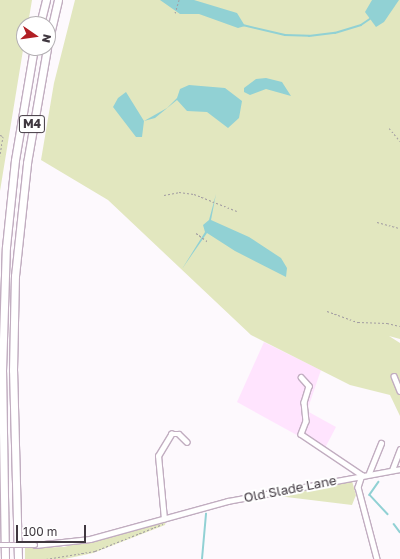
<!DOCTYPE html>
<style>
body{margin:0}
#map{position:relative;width:400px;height:559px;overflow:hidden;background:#fdf9fd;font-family:"Golos Text",sans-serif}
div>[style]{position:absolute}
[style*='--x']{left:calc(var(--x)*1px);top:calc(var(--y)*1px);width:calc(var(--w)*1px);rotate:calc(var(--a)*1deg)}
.built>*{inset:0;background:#ffe4fe}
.green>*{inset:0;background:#e2e7bf}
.water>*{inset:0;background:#91d1d4}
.stream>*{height:1.5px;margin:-0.75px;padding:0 0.75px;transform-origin:0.75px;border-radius:0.75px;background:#91d1d4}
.path>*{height:1px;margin-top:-0.5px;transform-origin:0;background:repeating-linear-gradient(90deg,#a29ca2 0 2px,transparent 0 4px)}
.roads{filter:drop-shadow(1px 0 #c1adc0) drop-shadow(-1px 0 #c1adc0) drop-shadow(0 1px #c1adc0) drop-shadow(0 -1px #c1adc0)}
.minor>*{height:4.5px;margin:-2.25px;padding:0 2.25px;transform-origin:2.25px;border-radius:2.25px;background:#fff}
.highway>*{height:7px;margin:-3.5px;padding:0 3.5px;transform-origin:3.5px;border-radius:3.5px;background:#fff}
.bridges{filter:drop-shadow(1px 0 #c1adc0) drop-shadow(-1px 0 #c1adc0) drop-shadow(0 1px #c1adc0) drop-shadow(0 -1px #c1adc0)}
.minor-bridge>*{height:4.5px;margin:-2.25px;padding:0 2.25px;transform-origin:2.25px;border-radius:2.25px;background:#fff}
span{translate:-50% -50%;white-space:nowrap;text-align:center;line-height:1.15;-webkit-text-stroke:4px #fff;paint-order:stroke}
.shield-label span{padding:1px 3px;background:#fff;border:1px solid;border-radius:3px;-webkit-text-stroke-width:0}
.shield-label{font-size:12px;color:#403840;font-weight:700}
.street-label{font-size:13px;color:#403840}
.north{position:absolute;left:16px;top:16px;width:40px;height:40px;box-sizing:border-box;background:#fff;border:1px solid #b3afb3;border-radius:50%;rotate:103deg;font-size:11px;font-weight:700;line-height:16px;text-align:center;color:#403840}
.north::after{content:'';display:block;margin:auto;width:14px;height:18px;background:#b11f24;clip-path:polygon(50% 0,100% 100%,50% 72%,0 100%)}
.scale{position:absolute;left:16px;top:525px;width:70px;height:18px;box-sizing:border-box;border:2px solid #403840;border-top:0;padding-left:5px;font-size:12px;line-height:14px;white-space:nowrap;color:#403840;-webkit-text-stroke:3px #fff;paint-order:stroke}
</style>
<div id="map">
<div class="built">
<i style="clip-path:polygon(264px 342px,321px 370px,307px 411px,336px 427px,324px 450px,237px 402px)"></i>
</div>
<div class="green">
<i style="clip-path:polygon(0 0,32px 0,28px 24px,24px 24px,24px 44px,0 191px)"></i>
<i style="clip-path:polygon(75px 0,400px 0,400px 339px,389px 336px,400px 343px,400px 416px,390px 395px,350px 385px,251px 335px,108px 200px,41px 160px,54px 83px)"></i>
<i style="clip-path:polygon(348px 480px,352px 481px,356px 495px,352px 505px,278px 496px)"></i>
<i style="clip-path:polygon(166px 521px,165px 525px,93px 553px,65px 559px,25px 559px,25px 548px,64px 547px)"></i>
</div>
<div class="water">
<i style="clip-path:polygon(160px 0,194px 0,237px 13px,245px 26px,238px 28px,199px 14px,180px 14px)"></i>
<i style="clip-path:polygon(372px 0,399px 0,384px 22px,376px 27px,365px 12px)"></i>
<i style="clip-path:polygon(266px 78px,282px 82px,291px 96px,266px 89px,250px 95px,244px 92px,244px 88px,256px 79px)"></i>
<i style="clip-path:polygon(189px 85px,225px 88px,242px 101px,239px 118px,228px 128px,207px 112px,187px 111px,177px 100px,155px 118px,144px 121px,142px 137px,136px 137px,113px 107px,118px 98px,126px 92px,144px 121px,167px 108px,177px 98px,180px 89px)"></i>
<i style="clip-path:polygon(216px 194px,211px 220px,249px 237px,281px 258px,287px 268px,286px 277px,235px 251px,207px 233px,182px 269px,205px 232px,203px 225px,209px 220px)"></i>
</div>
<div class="stream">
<i style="--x:243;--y:25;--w:43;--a:13.4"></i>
<i style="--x:285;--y:35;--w:24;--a:2"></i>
<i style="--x:309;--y:36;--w:26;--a:-7"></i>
<i style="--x:335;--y:33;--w:27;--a:-17"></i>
<i style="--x:361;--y:25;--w:11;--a:-34"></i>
<i style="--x:379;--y:482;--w:16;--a:125"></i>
<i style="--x:370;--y:495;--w:26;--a:47"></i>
<i style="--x:394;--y:524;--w:10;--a:53"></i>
<i style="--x:202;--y:559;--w:45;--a:-84.9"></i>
</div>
<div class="path">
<i style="--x:175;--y:13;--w:14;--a:-73"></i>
<i style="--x:389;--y:128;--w:17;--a:50"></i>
<i style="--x:0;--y:135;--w:3;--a:18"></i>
<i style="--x:3;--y:136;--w:20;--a:99"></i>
<i style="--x:164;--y:195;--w:15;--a:-11"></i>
<i style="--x:179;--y:192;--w:15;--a:8"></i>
<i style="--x:194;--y:194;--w:46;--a:21.6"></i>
<i style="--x:377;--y:222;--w:24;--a:15"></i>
<i style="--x:196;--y:233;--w:14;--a:36"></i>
<i style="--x:327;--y:311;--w:33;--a:20"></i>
<i style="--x:358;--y:322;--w:29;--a:2"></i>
<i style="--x:387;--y:323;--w:13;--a:13"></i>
<i style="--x:46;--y:559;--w:50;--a:-9.3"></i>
<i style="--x:95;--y:551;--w:73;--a:-21.7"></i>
</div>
<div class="roads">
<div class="minor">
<i style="--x:394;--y:376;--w:16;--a:68"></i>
<i style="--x:301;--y:377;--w:12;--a:48"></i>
<i style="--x:309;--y:386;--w:17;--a:107"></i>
<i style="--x:304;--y:402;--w:19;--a:84"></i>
<i style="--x:306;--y:421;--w:14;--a:111"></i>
<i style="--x:301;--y:434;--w:73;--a:33.9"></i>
<i style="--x:362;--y:475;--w:13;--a:108"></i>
<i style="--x:358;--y:487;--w:74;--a:75.2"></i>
<i style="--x:392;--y:470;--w:22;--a:-69"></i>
<i style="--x:369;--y:473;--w:32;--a:-68"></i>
<i style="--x:164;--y:519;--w:63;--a:-95.4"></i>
<i style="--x:158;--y:456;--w:26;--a:-59"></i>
<i style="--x:171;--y:434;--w:8;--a:0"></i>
<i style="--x:179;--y:434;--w:11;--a:45"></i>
<i style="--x:35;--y:545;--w:55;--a:-6.2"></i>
<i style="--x:90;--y:539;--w:143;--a:-15.4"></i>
<i style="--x:228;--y:501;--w:175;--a:-10.5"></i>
</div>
<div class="highway">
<i style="--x:40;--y:24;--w:25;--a:-76"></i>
<i style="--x:48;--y:43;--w:44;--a:-76.9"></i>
<i style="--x:5;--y:559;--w:188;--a:-90.9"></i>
<i style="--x:2;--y:371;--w:124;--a:-88.2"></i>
<i style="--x:6;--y:247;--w:87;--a:-84.1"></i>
<i style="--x:15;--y:160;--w:114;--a:-80.4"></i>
<i style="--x:18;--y:559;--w:189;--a:-91.5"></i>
<i style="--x:13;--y:370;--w:94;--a:-88.8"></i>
<i style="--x:15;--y:276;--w:114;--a:-83.9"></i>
<i style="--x:27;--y:163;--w:117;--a:-80.1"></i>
</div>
</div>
<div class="bridges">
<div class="minor-bridge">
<i style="--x:0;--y:545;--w:35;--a:0"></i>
</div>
</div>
<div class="shield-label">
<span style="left:32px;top:124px">M4</span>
</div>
<div class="street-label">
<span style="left:290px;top:489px;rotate:-11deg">Old Slade Lane</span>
</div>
<div class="north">N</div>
<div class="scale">100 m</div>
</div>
